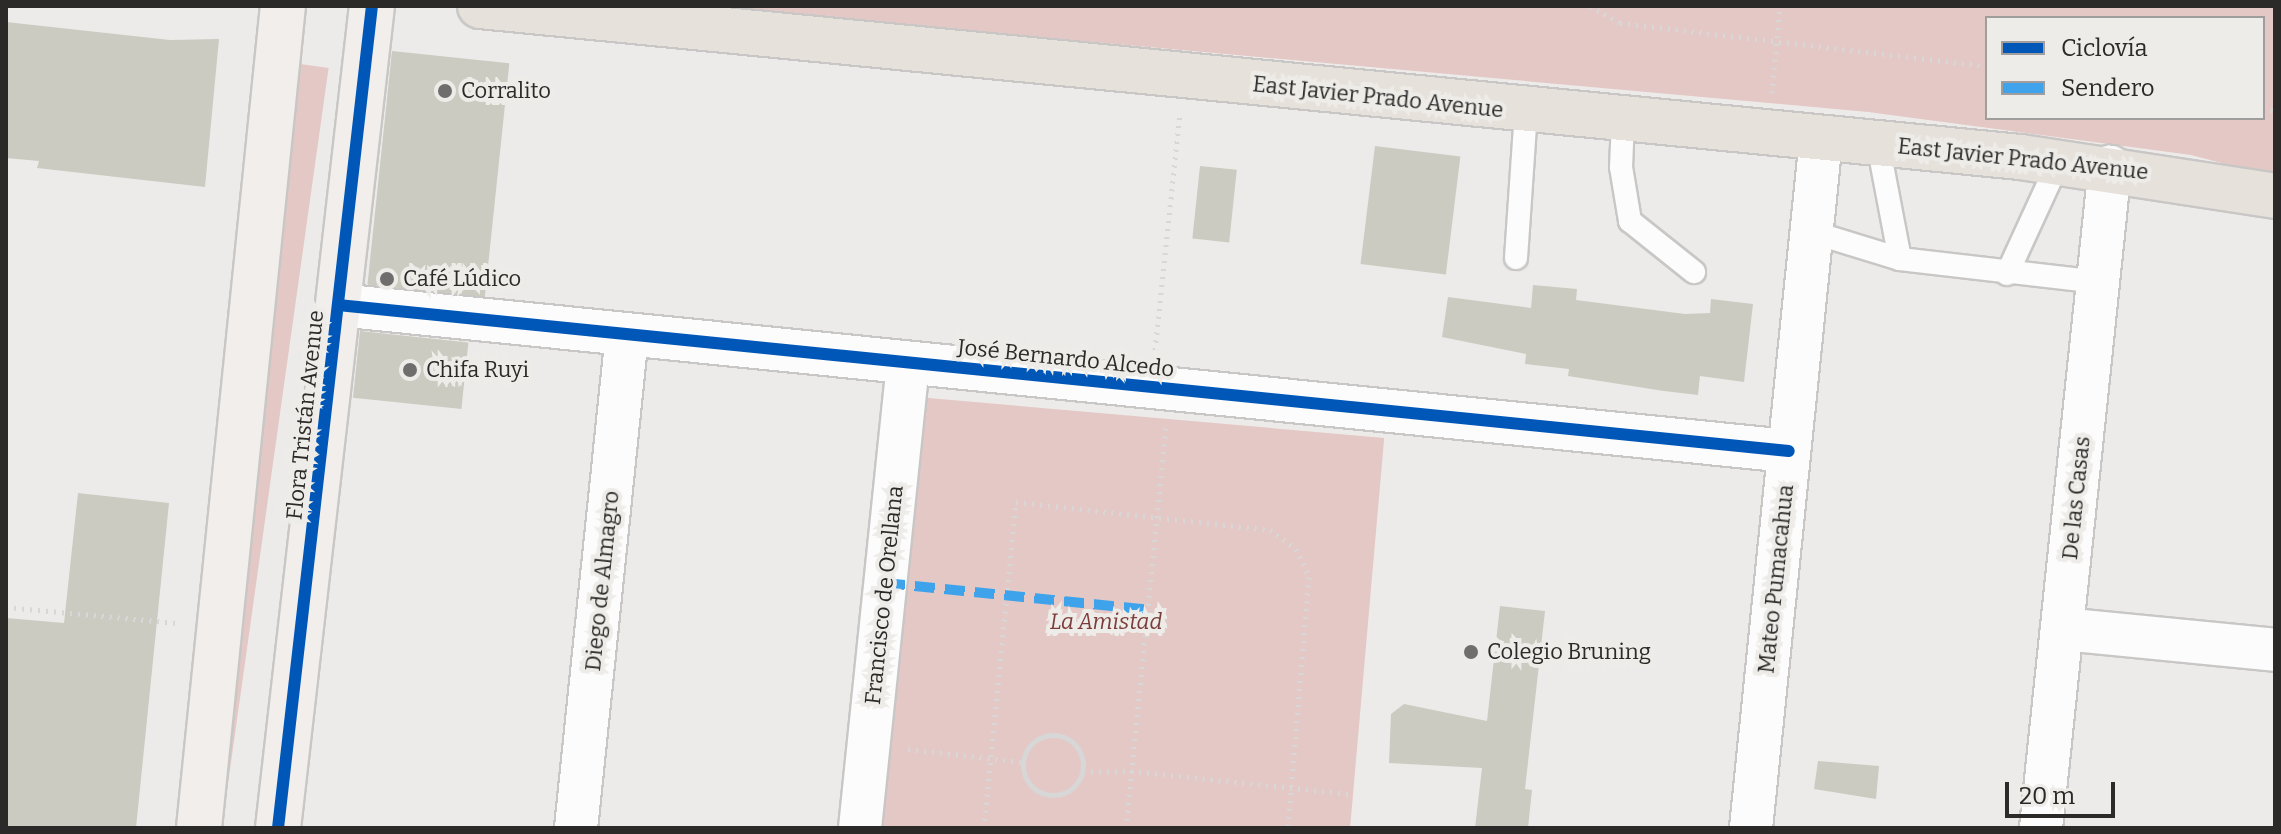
<!DOCTYPE html>
<meta charset="utf-8">
<style>
body{margin:0}
#map{position:relative;width:2281px;height:834px;overflow:hidden;background:#edebe9;font-family:Bitter,serif}
div>[style]{position:absolute}
.green>*{inset:0;background:#e4c8c5;transform-origin:0 0}
.building>*{inset:0;background:#cbcbc1;transform-origin:0 0}
.path>*{height:5px;margin-top:-2.5px;transform-origin:0;background:repeating-linear-gradient(90deg,#d8d7d7 0 2px,transparent 0 8px)}
.path>.ring{margin:-2.5px;padding:0;box-sizing:content-box;background:none;border:5px solid #d8d7d7;border-radius:50%}
.roads{filter:drop-shadow(2px 0 #c8c7c6) drop-shadow(-2px 0 #c8c7c6) drop-shadow(0 2px #c8c7c6) drop-shadow(0 -2px #c8c7c6)}
.lane>*{height:22px;margin:-11px;padding:0 11px;transform-origin:11px;border-radius:11px;background:#fcfcfc}
.street>*{height:42px;margin:-21px;padding:0 21px;transform-origin:21px;border-radius:21px;background:#fcfcfc}
.secondary>*{height:44px;margin:-22px;padding:0 22px;transform-origin:22px;border-radius:22px;background:#f1eeec}
.primary>*{height:44px;margin:-22px;padding:0 22px;transform-origin:22px;border-radius:22px;background:#e7e1db}
.quiet>*{height:10px;margin-top:-5px;transform-origin:0;background:repeating-linear-gradient(90deg,#3ea3eb 0 20px,transparent 0 30px)}
.cycleway>*{height:12px;margin:-6px;padding:0 6px;transform-origin:6px;border-radius:6px;background:#0057b8}
.dots>*{width:22px;height:22px;translate:-50% -50%;box-sizing:border-box;border:4px solid #eeece8;border-radius:50%}
span{translate:-50% -50%;white-space:nowrap;text-align:center;line-height:1.15;-webkit-text-stroke:8px #eeece8;paint-order:stroke}
.poi-label{font-size:22px;color:#2b2a29}
.left{translate:0 -50%;text-align:left}
.street-label{font-size:22px;color:#2b2a29}
.park-label{font-size:22px;color:#7c3d3a;font-style:italic}
.frame{position:absolute;inset:0;border:8px solid #2b2a29;pointer-events:none}
.legend{position:absolute;left:1985px;top:16px;width:280px;height:104px;box-sizing:border-box;background:#eeece8;border:2px solid #a09e9c;margin:0;padding:10px 14px;list-style:none;font-size:24px;color:#2b2a29}
.legend li{display:flex;align-items:center;gap:16px;height:40px}
.legend b{width:40px;border:2px solid #a09e9c}
.scale{position:absolute;left:2005px;top:782px;width:110px;height:36px;box-sizing:border-box;border:4px solid #2b2a29;border-top:0;padding-left:10px;font-size:24px;line-height:28px;white-space:nowrap;color:#2b2a29;-webkit-text-stroke:6px #eeece8;paint-order:stroke}
</style>
<div id="map">
<div class="green">
<div style="clip-path:polygon(evenodd,694px 6px,2275px 6px,2275px 177px,2191px 155px,1868px 112px,694px 6px,1987px 18px,2263px 18px,2263px 118px,1987px 118px,1987px 18px)"></div>
<div style="left:286px;top:62px;width:43px;height:770px;rotate:8deg"></div>
<div style="left:917px;top:397px;width:469px;height:433px;rotate:5deg"></div>
</div>
<div class="building">
<div style="clip-path:polygon(6px 22px,170px 40px,219px 39px,205px 187px,37px 168px,39px 161px,6px 158px)"></div>
<div style="left:392px;top:51px;width:118px;height:235px;rotate:6deg"></div>
<div style="left:1375px;top:146px;width:86px;height:119px;rotate:7deg"></div>
<div style="left:1200px;top:166px;width:37px;height:73px;rotate:6deg"></div>
<div style="clip-path:polygon(1533px 285px,1577px 289px,1576px 300px,1685px 314px,1710px 313px,1711px 299px,1753px 304px,1744px 382px,1700px 376px,1698px 395px,1664px 391px,1568px 376px,1569px 369px,1525px 364px,1526px 354px,1442px 337px,1448px 297px,1531px 308px)"></div>
<div style="left:360px;top:331px;width:109px;height:67px;rotate:6deg"></div>
<div style="clip-path:polygon(78px 493px,169px 503px,136px 828px,6px 828px,6px 618px,64px 623px)"></div>
<div style="clip-path:polygon(1500px 606px,1545px 611px,1525px 789px,1532px 790px,1528px 828px,1475px 828px,1482px 768px,1389px 763px,1391px 714px,1404px 704px,1487px 721px)"></div>
<div style="clip-path:polygon(1818px 761px,1879px 766px,1876px 799px,1814px 789px)"></div>
</div>
<div class="path">
<div style="left:1590px;top:6px;width:34px;rotate:30deg"></div>
<div style="left:1620px;top:23px;width:370px;rotate:6.7deg"></div>
<div style="left:1772px;top:93px;width:87px;rotate:-84.7deg"></div>
<div style="left:2263px;top:107px;width:13px;rotate:18deg"></div>
<div style="left:1155px;top:350px;width:238px;rotate:-84deg"></div>
<div style="left:6px;top:607px;width:175px;rotate:5.3deg"></div>
<div class="ring" style="left:1023px;top:735px;width:55px;height:55px"></div>
<div style="left:908px;top:749px;width:115px;rotate:6.5deg"></div>
<div style="left:1083px;top:772px;width:48px;rotate:-1.2deg"></div>
<div style="left:1131px;top:771px;width:219px;rotate:6deg"></div>
<div style="left:984px;top:828px;width:328px;rotate:-84.4deg"></div>
<div style="left:1016px;top:502px;width:256px;rotate:6.3deg"></div>
<div style="left:1270px;top:530px;width:32px;rotate:36deg"></div>
<div style="left:1296px;top:549px;width:31px;rotate:65deg"></div>
<div style="left:1309px;top:577px;width:252px;rotate:94.8deg"></div>
<div style="left:1126px;top:828px;width:404px;rotate:-84.3deg"></div>
</div>
<div class="roads">
<div class="lane">
<div style="left:1623px;top:120px;width:47px;rotate:92.4deg"></div>
<div style="left:1621px;top:167px;width:55px;rotate:80.5deg"></div>
<div style="left:1630px;top:221px;width:82px;rotate:38.6deg"></div>
<div style="left:1878px;top:144px;width:117px;rotate:79.2deg"></div>
<div style="left:1812px;top:232px;width:92px;rotate:17.1deg"></div>
<div style="left:1900px;top:259px;width:200px;rotate:6.6deg"></div>
<div style="left:1516px;top:258px;width:146px;rotate:-86.1deg"></div>
<div style="left:2007px;top:274px;width:124px;rotate:-65.3deg"></div>
</div>
<div class="street">
<div style="left:338px;top:305px;width:1458px;rotate:5.75deg"></div>
<div style="left:2062px;top:629px;width:214px;rotate:5.6deg"></div>
<div style="left:576px;top:828px;width:496px;rotate:-84.1deg"></div>
<div style="left:860px;top:828px;width:467px;rotate:-84.1deg"></div>
<div style="left:1751px;top:828px;width:693px;rotate:-84.2deg"></div>
<div style="left:2041px;top:828px;width:665px;rotate:-84.04deg"></div>
</div>
<div class="secondary">
<div style="left:199px;top:828px;width:826px;rotate:-84.17deg"></div>
<div style="left:278px;top:828px;width:827px;rotate:-83.48deg"></div>
</div>
<div class="primary">
<div style="left:480px;top:6px;width:1548px;rotate:5.6deg"></div>
<div style="left:2021px;top:157px;width:257px;rotate:8.7deg"></div>
</div>
</div>
<div class="quiet">
<div style="left:885px;top:583px;width:265px;rotate:5.8deg"></div>
</div>
<div class="cycleway">
<div style="left:338px;top:305px;width:1458px;rotate:5.75deg"></div>
<div style="left:278px;top:828px;width:827px;rotate:-83.48deg"></div>
</div>
<div class="dots">
<div style="left:445px;top:91px;background:#6f6e6c"></div>
<div style="left:387px;top:279px;background:#6f6e6c"></div>
<div style="left:410px;top:370px;background:#6f6e6c"></div>
<div style="left:1471px;top:652px;background:#6f6e6c"></div>
</div>
<div class="poi-label">
<span class="left" style="left:461px;top:91px">Corralito</span>
<span class="left" style="left:403px;top:279px">Café Lúdico</span>
<span class="left" style="left:426px;top:370px">Chifa Ruyi</span>
<span class="left" style="left:1487px;top:652px">Colegio Bruning</span>
</div>
<div class="street-label">
<span style="left:1378px;top:97px;rotate:6deg">East Javier Prado Avenue</span>
<span style="left:2023px;top:159px;rotate:6deg">East Javier Prado Avenue</span>
<span style="left:1066px;top:358px;rotate:6deg">José Bernardo Alcedo</span>
<span style="left:305px;top:415px;rotate:-84deg">Flora Tristán Avenue</span>
<span style="left:2076px;top:498px;rotate:-84deg">De las Casas</span>
<span style="left:1776px;top:579px;rotate:-84deg">Mateo Pumacahua</span>
<span style="left:602px;top:581px;rotate:-84deg">Diego de Almagro</span>
<span style="left:884px;top:595px;rotate:-84deg">Francisco de Orellana</span>
</div>
<div class="park-label">
<span style="left:1106px;top:622px">La Amistad</span>
</div>
<div class="frame"></div>
<ul class="legend">
<li><b style="height:10px;background:#0057b8"></b>Ciclovía</li>
<li><b style="height:10px;background:#3ea3eb"></b>Sendero</li>
</ul>
<div class="scale">20 m</div>
</div>
